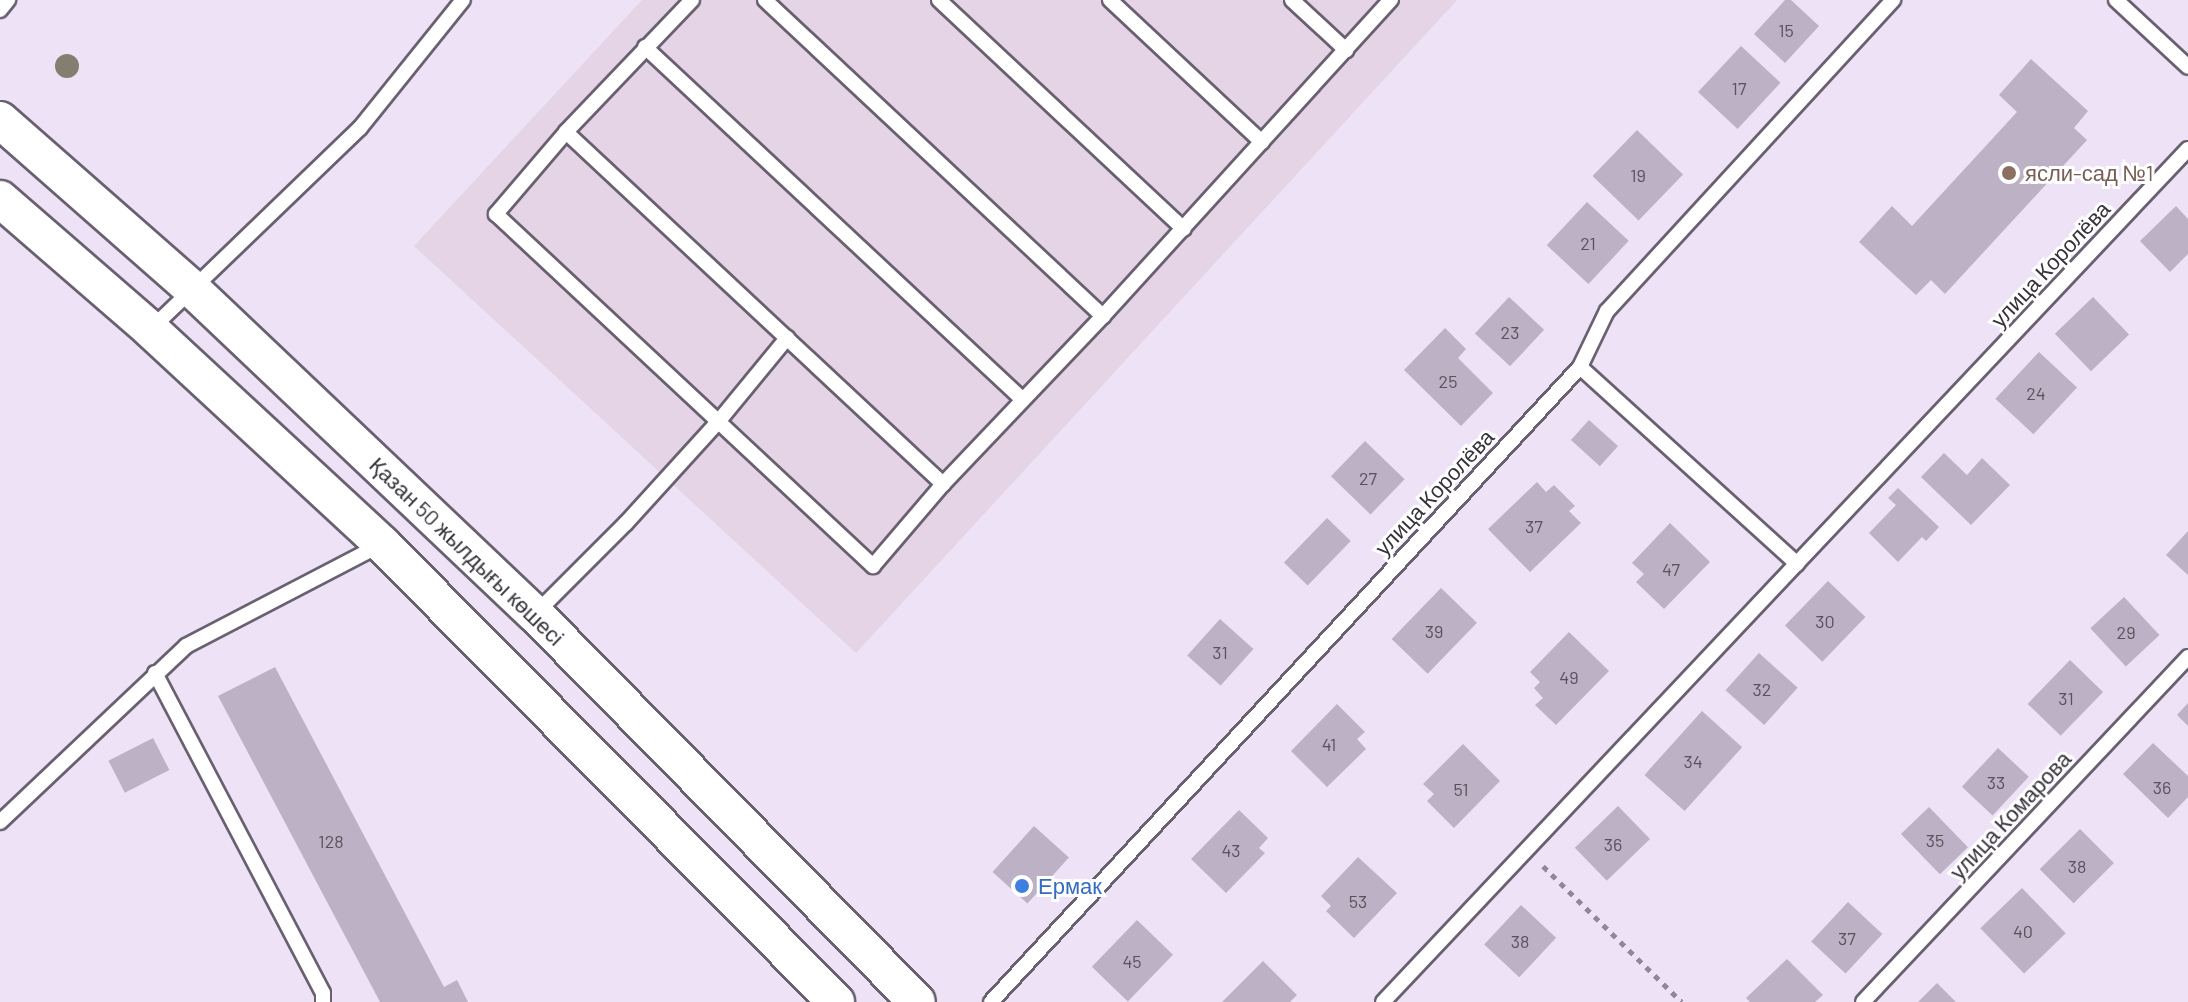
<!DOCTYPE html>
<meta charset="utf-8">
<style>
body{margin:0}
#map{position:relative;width:2188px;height:1002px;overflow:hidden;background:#ede2f6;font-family:Barlow,sans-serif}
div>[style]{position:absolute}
.industrial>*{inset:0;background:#e5d4e5}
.building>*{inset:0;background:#bdb2c5;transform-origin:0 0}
.path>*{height:5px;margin-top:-2.5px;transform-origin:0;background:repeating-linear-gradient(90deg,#908896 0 6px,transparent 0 12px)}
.roads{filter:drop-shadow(2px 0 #696070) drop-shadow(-2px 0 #696070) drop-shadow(0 2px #696070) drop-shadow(0 -2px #696070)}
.service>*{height:14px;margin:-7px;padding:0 7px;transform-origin:7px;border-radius:7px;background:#fff}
.tertiary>*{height:36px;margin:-18px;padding:0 18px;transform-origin:18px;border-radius:18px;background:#fff}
.trees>*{width:24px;height:24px;margin:-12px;border-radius:50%;background:#837f70}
.dots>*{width:22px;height:22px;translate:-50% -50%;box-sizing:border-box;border:4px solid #fff;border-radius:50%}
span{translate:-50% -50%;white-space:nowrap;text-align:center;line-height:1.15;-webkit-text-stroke:6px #fff;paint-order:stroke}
.number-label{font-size:18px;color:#58525d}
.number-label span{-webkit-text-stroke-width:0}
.education-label{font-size:22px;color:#785e54}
.left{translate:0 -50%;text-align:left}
.street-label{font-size:22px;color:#36323a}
.shop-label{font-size:22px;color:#366cbe}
</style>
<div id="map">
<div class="industrial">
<div style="clip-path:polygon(642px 0,1457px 0,856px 653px,414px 246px)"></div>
</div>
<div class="building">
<div style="clip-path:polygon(1785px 0,1791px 0,1819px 26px,1785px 63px,1754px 34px)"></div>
<div style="left:1741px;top:46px;width:54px;height:63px;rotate:43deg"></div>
<div style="clip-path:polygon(2031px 59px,2088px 111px,2074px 128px,2087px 140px,1945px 294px,1931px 280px,1916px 295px,1859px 242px,1892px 206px,1912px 226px,2017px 112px,1999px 95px)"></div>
<div style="left:1637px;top:130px;width:64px;height:64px;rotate:44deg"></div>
<div style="left:1587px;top:202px;width:57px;height:59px;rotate:43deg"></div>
<div style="clip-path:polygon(2176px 206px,2188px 219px,2188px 254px,2170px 272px,2140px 241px)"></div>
<div style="left:1509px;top:297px;width:48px;height:50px;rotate:43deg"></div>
<div style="left:2093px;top:297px;width:52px;height:53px;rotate:46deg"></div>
<div style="clip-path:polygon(1445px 328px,1466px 349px,1458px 358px,1493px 393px,1461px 426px,1404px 370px)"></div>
<div style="left:2039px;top:352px;width:52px;height:64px;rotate:43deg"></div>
<div style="left:1589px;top:420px;width:39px;height:27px;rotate:42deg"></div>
<div style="left:1365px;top:441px;width:55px;height:49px;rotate:44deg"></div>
<div style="clip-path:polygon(1944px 453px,1967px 475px,1982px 458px,2010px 485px,1971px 525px,1921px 477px)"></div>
<div style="clip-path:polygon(1537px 482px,1546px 492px,1554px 485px,1575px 506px,1569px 511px,1581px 523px,1530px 572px,1488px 529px)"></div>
<div style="clip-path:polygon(1898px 488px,1939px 527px,1926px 541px,1922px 537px,1898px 562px,1869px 533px,1896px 505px,1888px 498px)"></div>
<div style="left:1327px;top:518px;width:33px;height:62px;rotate:44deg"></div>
<div style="clip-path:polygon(1670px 523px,1710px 562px,1664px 609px,1636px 582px,1644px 574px,1632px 563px)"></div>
<div style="clip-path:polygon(2188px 531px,2188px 575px,2166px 555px)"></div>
<div style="left:1828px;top:581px;width:52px;height:62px;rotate:44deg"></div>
<div style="left:1441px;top:588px;width:50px;height:71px;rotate:44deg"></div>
<div style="left:2124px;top:597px;width:52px;height:46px;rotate:47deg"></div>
<div style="left:1220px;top:619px;width:45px;height:49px;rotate:42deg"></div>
<div style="clip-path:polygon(1569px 632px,1609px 671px,1556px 725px,1535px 705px,1543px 698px,1534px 688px,1540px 682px,1530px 672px)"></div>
<div style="left:1759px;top:653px;width:52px;height:50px;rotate:42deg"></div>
<div style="left:2070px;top:660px;width:46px;height:61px;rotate:44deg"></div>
<div style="clip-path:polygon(275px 667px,444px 987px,457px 980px,468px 1002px,380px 1002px,218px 696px)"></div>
<div style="clip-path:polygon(2188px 703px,2188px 726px,2177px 715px)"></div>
<div style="clip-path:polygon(1337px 704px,1365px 732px,1357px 739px,1366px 749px,1327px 787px,1291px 751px)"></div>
<div style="left:1702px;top:711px;width:54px;height:86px;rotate:42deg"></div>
<div style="left:153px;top:738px;width:36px;height:50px;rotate:63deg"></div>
<div style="clip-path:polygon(2153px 743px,2188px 776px,2188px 797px,2168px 818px,2123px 774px)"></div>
<div style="clip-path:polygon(1463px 744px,1500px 781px,1454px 828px,1427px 801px,1434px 794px,1423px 784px)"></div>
<div style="left:1998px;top:748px;width:42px;height:53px;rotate:43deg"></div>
<div style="left:1618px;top:806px;width:46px;height:60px;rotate:46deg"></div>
<div style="left:1929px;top:807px;width:56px;height:39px;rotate:46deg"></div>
<div style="clip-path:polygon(1239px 810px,1268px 838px,1259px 848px,1265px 853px,1226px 893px,1191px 859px)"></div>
<div style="left:1034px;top:826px;width:47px;height:62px;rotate:42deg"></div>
<div style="left:2080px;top:829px;width:48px;height:57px;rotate:45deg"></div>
<div style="clip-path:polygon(1358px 857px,1397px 893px,1354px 938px,1326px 911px,1331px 906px,1321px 896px)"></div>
<div style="left:2022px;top:888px;width:63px;height:58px;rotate:46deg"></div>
<div style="left:1848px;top:902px;width:47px;height:54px;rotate:43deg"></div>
<div style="left:1521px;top:905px;width:48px;height:54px;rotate:43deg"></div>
<div style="left:1137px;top:920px;width:50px;height:65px;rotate:44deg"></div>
<div style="clip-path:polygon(1787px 959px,1823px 995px,1815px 1002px,1750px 1002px,1746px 998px)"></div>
<div style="clip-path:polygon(1263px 961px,1297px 995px,1290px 1002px,1222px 1002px)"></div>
<div style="clip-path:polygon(1937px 983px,1956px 1002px,1918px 1002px)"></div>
</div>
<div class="path">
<div style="left:1543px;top:866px;width:194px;rotate:44.4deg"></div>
</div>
<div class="roads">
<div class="service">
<div style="left:692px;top:0;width:182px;rotate:133.7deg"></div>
<div style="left:566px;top:132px;width:108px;rotate:130.5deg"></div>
<div style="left:496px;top:214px;width:516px;rotate:43.04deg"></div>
<div style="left:873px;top:566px;width:108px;rotate:-49.5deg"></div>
<div style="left:943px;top:484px;width:232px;rotate:-46.4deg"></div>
<div style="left:1103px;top:316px;width:428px;rotate:-47.7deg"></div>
<div style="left:765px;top:0;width:463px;rotate:43.1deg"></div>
<div style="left:939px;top:0;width:335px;rotate:43.1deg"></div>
<div style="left:1110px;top:0;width:208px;rotate:43.1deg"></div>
<div style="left:1292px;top:0;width:74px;rotate:42.8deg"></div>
<div style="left:2116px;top:0;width:98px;rotate:42.9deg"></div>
<div style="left:0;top:10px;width:13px;rotate:-51deg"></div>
<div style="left:645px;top:47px;width:516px;rotate:43.04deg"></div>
<div style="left:566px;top:132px;width:516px;rotate:43.04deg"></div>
<div style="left:151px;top:329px;width:290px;rotate:-43.9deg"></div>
<div style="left:360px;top:128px;width:164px;rotate:-51.2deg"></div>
<div style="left:1580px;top:367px;width:293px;rotate:42.2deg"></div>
<div style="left:535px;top:614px;width:129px;rotate:-45deg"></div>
<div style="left:626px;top:523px;width:137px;rotate:-47.7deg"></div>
<div style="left:718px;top:422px;width:109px;rotate:-50.6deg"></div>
<div style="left:155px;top:673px;width:361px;rotate:62.3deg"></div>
<div style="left:323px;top:993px;width:9px;rotate:90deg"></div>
<div style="left:0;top:822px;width:256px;rotate:-43.4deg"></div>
<div style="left:186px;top:646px;width:221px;rotate:-27.5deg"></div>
<div style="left:991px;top:1002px;width:866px;rotate:-47.15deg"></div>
<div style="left:1580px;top:367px;width:62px;rotate:-64.3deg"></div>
<div style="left:1607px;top:311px;width:423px;rotate:-47.4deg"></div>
<div style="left:1383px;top:1002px;width:1173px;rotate:-46.66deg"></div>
<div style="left:1863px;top:1002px;width:474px;rotate:-46.7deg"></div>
</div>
<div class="tertiary">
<div style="left:0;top:120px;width:254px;rotate:41.3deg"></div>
<div style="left:191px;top:288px;width:474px;rotate:43.5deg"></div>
<div style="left:535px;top:614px;width:544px;rotate:45.45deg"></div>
<div style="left:0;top:199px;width:200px;rotate:40.9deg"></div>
<div style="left:151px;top:330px;width:315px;rotate:42.8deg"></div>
<div style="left:382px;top:544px;width:645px;rotate:45.25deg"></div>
</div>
</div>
<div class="trees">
<div style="left:67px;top:66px"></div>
</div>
<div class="dots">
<div style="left:2009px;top:173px;background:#8d6e63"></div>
<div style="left:1022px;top:886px;background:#3f7fe0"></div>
</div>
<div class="number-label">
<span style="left:1786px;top:30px">15</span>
<span style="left:1739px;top:88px">17</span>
<span style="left:1638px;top:175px">19</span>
<span style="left:1588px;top:243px">21</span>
<span style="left:1510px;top:332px">23</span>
<span style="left:1448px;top:381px">25</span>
<span style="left:2036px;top:393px">24</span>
<span style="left:1368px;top:478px">27</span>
<span style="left:1534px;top:526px">37</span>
<span style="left:1671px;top:569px">47</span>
<span style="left:1825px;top:621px">30</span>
<span style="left:1434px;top:631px">39</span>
<span style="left:2126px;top:632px">29</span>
<span style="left:1220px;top:652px">31</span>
<span style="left:1569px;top:677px">49</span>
<span style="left:1762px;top:689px">32</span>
<span style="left:2066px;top:698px">31</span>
<span style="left:1329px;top:744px">41</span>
<span style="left:1693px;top:761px">34</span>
<span style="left:1996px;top:782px">33</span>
<span style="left:2162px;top:787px">36</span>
<span style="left:1461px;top:789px">51</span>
<span style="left:1935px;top:840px">35</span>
<span style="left:331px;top:841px">128</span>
<span style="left:1613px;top:844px">36</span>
<span style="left:1231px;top:850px">43</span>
<span style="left:2077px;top:866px">38</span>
<span style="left:1358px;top:901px">53</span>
<span style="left:2023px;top:931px">40</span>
<span style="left:1847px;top:938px">37</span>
<span style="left:1520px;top:941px">38</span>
<span style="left:1132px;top:961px">45</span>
</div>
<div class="education-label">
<span class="left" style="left:2025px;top:173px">ясли-сад №1</span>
</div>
<div class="street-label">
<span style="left:2050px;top:264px;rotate:-47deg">улица Королёва</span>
<span style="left:1434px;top:492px;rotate:-47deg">улица Королёва</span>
<span style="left:467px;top:551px;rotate:44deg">Қазан 50 жылдығы көшесі</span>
<span style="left:2010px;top:815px;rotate:-47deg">улица Комарова</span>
</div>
<div class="shop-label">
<span class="left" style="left:1038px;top:886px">Ермак</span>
</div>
</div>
